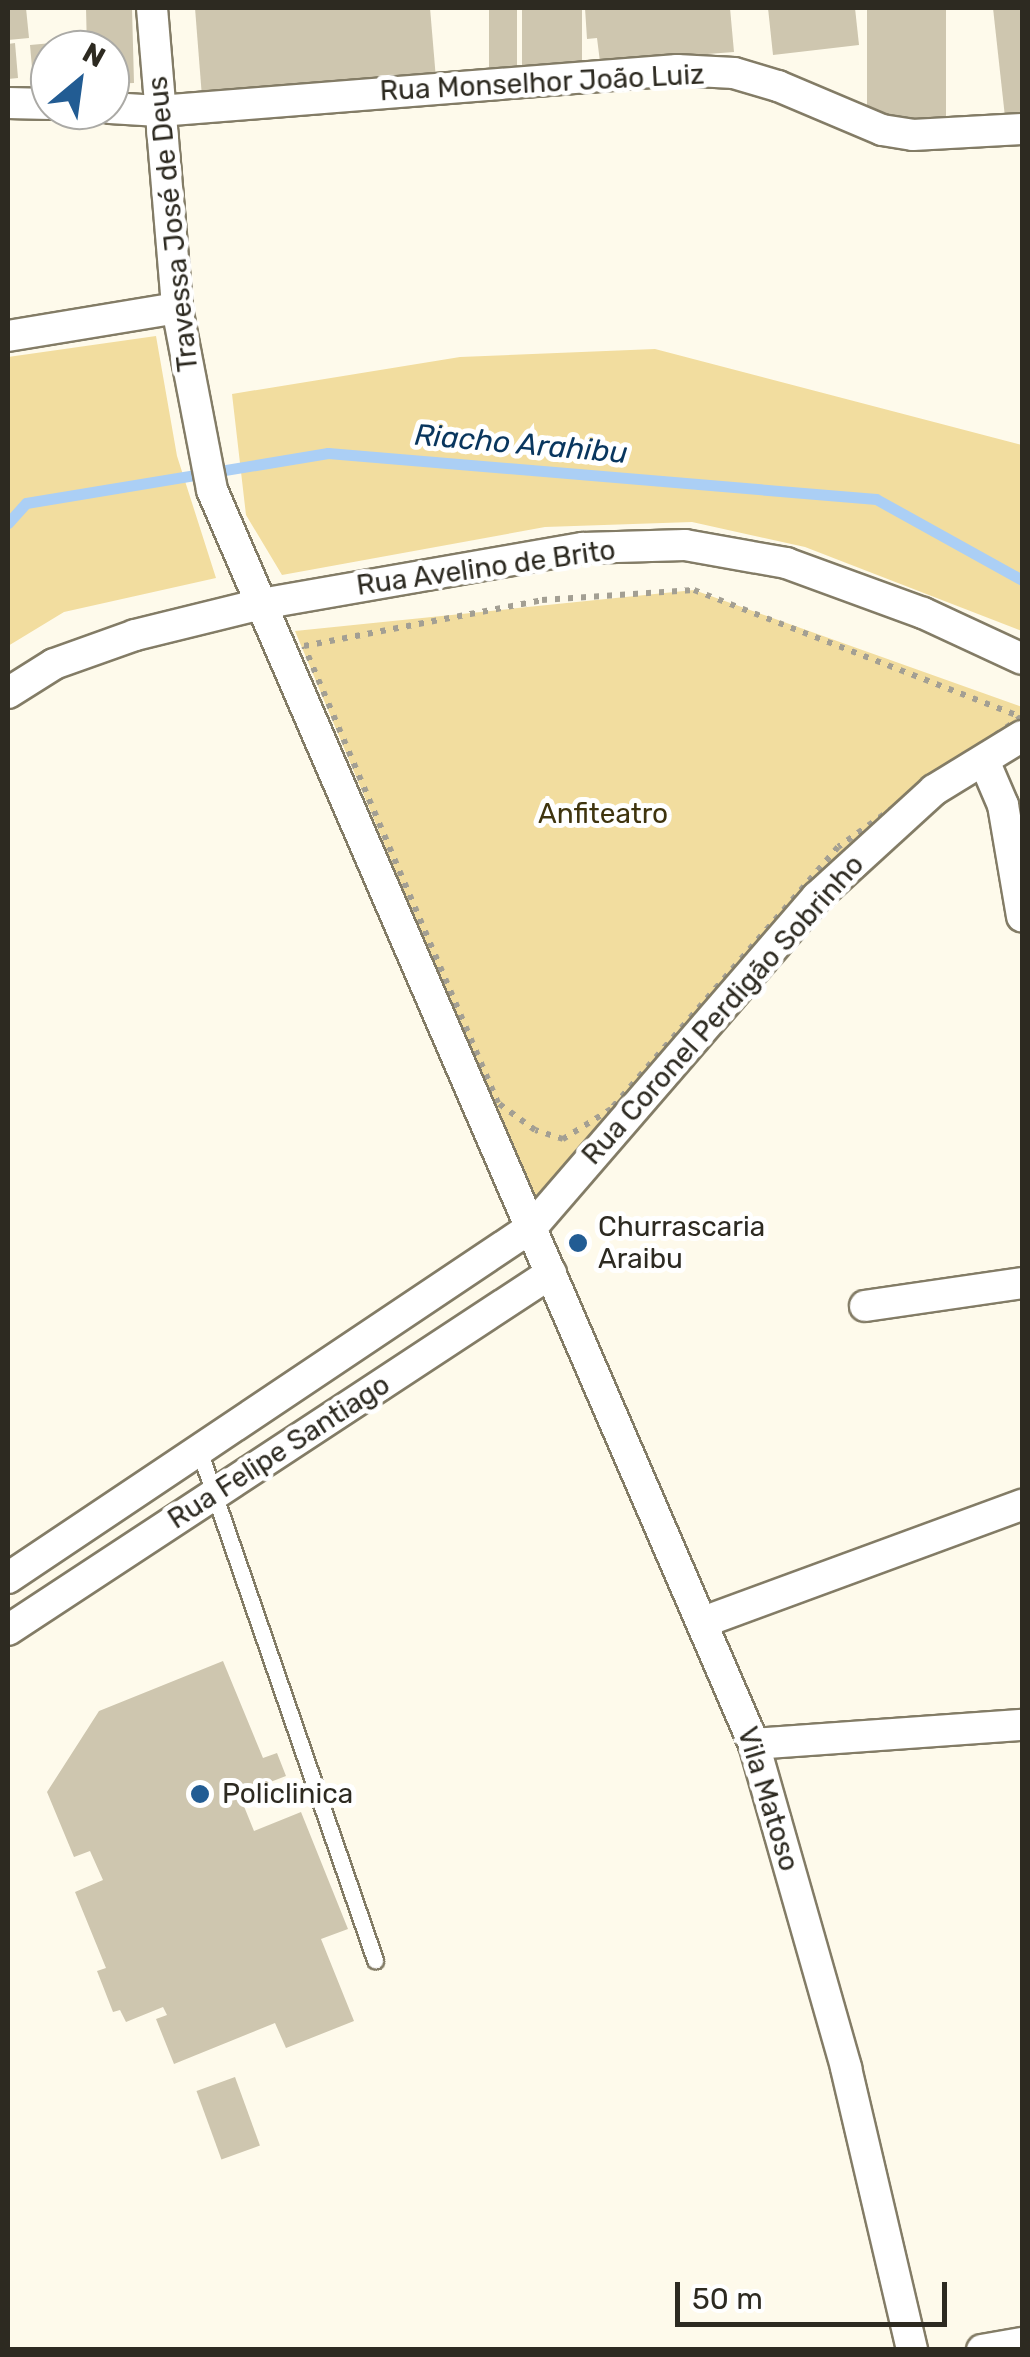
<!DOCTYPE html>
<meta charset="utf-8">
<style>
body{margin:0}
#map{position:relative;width:1030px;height:2357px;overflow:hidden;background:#fefaeb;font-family:Rubik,sans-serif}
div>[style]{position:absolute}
.green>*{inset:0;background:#f2dd9f}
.stream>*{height:11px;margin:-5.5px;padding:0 5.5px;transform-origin:5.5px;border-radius:5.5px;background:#abcff5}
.building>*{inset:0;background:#cec6af;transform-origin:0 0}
.path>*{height:6px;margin-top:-3px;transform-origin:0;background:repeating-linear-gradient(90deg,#a39f93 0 5px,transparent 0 13px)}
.roads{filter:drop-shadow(2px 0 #837c66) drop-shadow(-2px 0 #837c66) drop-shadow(0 2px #837c66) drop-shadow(0 -2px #837c66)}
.lane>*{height:15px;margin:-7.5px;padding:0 7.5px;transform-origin:7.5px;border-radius:7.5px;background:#fff}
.street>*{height:30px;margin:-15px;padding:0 15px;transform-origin:15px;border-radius:15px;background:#fff}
.dots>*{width:28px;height:28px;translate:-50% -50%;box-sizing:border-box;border:5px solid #fff;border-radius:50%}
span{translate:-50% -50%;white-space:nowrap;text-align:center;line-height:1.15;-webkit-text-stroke:10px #fff;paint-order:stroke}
.street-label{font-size:28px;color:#2d2a21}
.park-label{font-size:28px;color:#3f340e}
.poi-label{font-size:28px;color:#2d2a21}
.left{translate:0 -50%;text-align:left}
.water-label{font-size:30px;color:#09365e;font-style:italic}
.frame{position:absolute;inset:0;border:10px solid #2d2a21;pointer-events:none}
.north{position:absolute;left:30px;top:30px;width:100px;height:100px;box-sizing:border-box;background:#fff;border:2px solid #abaaa6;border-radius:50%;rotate:29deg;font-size:28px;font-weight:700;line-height:40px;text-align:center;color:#2d2a21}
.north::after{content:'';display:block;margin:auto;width:35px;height:45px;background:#225c93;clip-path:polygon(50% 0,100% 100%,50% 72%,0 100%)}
.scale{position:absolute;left:675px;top:2282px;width:272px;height:45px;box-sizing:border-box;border:5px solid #2d2a21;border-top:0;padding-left:12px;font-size:30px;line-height:35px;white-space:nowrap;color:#2d2a21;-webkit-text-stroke:8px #fff;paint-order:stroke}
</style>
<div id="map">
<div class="green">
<div style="clip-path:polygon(156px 336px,177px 456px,216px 578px,64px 612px,8px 646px,8px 357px)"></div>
<div style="clip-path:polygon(655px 349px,1022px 445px,1022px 631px,805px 547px,692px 522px,545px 527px,282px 575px,246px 515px,232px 394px,460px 357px)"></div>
<div style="clip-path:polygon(694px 590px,1022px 707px,1022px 722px,907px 799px,536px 1206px,295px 631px)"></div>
</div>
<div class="stream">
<div style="left:8px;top:523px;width:27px;rotate:-48deg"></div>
<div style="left:26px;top:503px;width:306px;rotate:-9.4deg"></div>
<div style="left:328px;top:453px;width:550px;rotate:4.8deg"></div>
<div style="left:876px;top:499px;width:167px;rotate:29deg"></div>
</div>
<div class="building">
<div style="clip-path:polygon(8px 8px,26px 8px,29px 38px,8px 40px)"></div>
<div style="clip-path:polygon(86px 8px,132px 8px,134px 83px,110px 84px,110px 50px,87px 50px)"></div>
<div style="clip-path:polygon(195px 8px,430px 8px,436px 79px,202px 97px)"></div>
<div style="left:489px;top:8px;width:28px;height:59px"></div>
<div style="left:522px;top:8px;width:60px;height:59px"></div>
<div style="clip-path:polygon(585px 8px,730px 8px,734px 52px,600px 62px,597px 38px,587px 39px)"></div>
<div style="clip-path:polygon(768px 8px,855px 8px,859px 45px,773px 55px)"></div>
<div style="left:867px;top:8px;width:79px;height:113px"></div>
<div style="clip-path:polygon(993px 8px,1022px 8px,1022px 116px,1005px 117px)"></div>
<div style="clip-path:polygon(15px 43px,18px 78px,8px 79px,8px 44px)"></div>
<div style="clip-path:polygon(52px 43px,50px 88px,34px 90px,30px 45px)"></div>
<div style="clip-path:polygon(223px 1661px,263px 1758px,277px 1753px,286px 1776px,239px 1794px,254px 1831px,301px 1812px,348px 1929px,321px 1939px,354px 2021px,286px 2048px,275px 2023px,174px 2064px,156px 2019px,167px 2015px,163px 2007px,126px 2022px,120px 2010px,113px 2012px,97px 1971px,106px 1968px,75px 1892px,103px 1880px,90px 1851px,74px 1857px,47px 1792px,99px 1711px)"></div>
<div style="left:235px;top:2077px;width:73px;height:41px;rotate:70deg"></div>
</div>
<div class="path">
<div style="left:694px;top:590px;width:351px;rotate:21.2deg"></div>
<div style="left:1021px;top:717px;width:224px;rotate:144.6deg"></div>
<div style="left:838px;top:847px;width:347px;rotate:130.9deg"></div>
<div style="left:611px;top:1109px;width:57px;rotate:148deg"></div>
<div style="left:563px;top:1139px;width:29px;rotate:-162deg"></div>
<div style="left:535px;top:1130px;width:46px;rotate:-143.9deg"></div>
<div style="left:498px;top:1103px;width:496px;rotate:-113deg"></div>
<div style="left:304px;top:646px;width:242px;rotate:-10.9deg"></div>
<div style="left:542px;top:600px;width:152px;rotate:-3.8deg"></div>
</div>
<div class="roads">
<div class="lane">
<div style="left:199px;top:1450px;width:540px;rotate:70.96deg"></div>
</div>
<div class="street">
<div style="left:152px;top:8px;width:301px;rotate:85.2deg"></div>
<div style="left:177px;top:308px;width:185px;rotate:79.1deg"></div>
<div style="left:212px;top:490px;width:1366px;rotate:66.63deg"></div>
<div style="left:754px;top:1744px;width:337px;rotate:74.1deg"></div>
<div style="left:846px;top:2068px;width:290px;rotate:76.8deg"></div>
<div style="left:8px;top:103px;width:42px;rotate:1.4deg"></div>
<div style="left:110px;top:108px;width:49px;rotate:3.5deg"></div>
<div style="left:159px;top:111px;width:520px;rotate:-4.53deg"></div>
<div style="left:677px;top:70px;width:57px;rotate:3deg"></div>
<div style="left:734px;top:73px;width:46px;rotate:16.5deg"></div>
<div style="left:778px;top:86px;width:113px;rotate:22.9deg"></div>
<div style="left:882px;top:130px;width:31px;rotate:9deg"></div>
<div style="left:913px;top:135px;width:109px;rotate:-3.2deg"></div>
<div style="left:8px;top:336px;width:171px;rotate:-9.4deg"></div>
<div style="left:8px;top:693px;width:54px;rotate:-32.2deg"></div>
<div style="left:54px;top:664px;width:86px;rotate:-19.7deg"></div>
<div style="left:135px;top:635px;width:130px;rotate:-13.8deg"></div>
<div style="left:261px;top:604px;width:327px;rotate:-9.9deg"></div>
<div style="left:583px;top:548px;width:102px;rotate:-1.7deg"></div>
<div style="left:685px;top:545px;width:103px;rotate:10.1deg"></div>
<div style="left:786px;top:563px;width:146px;rotate:20.1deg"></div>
<div style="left:923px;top:613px;width:109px;rotate:24.9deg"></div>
<div style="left:985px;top:763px;width:46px;rotate:66.8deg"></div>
<div style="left:1003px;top:805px;width:113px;rotate:80.3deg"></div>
<div style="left:865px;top:1306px;width:159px;rotate:-8.3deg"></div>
<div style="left:8px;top:1578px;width:631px;rotate:-33.82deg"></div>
<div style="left:532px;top:1227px;width:436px;rotate:-49.2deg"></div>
<div style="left:817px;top:897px;width:159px;rotate:-42.4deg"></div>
<div style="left:934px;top:790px;width:103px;rotate:-31.5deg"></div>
<div style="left:706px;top:1621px;width:337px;rotate:-20.2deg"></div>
<div style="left:8px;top:1630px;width:650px;rotate:-33.32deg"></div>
<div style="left:754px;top:1744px;width:269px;rotate:-4.1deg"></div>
<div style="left:982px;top:2350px;width:41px;rotate:-9.9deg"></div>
</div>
</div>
<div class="dots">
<div style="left:578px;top:1243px;background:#225c93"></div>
<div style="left:200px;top:1794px;background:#225c93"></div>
</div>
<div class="street-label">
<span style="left:542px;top:83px;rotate:-3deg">Rua Monselhor João Luiz</span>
<span style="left:173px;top:224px;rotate:-96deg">Travessa José de Deus</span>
<span style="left:486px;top:568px;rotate:-8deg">Rua Avelino de Brito</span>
<span style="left:723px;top:1010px;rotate:-48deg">Rua Coronel Perdigão Sobrinho</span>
<span style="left:279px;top:1452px;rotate:-33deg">Rua Felipe Santiago</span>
<span style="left:768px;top:1799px;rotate:73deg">Vila Matoso</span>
</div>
<div class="park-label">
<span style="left:603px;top:814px">Anfiteatro</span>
</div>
<div class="poi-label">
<span class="left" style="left:598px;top:1243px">Churrascaria<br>Araibu</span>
<span class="left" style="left:222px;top:1794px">Policlinica</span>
</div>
<div class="water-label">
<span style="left:521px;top:444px;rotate:5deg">Riacho Arahibu</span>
</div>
<div class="frame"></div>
<div class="north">N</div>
<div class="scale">50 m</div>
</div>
